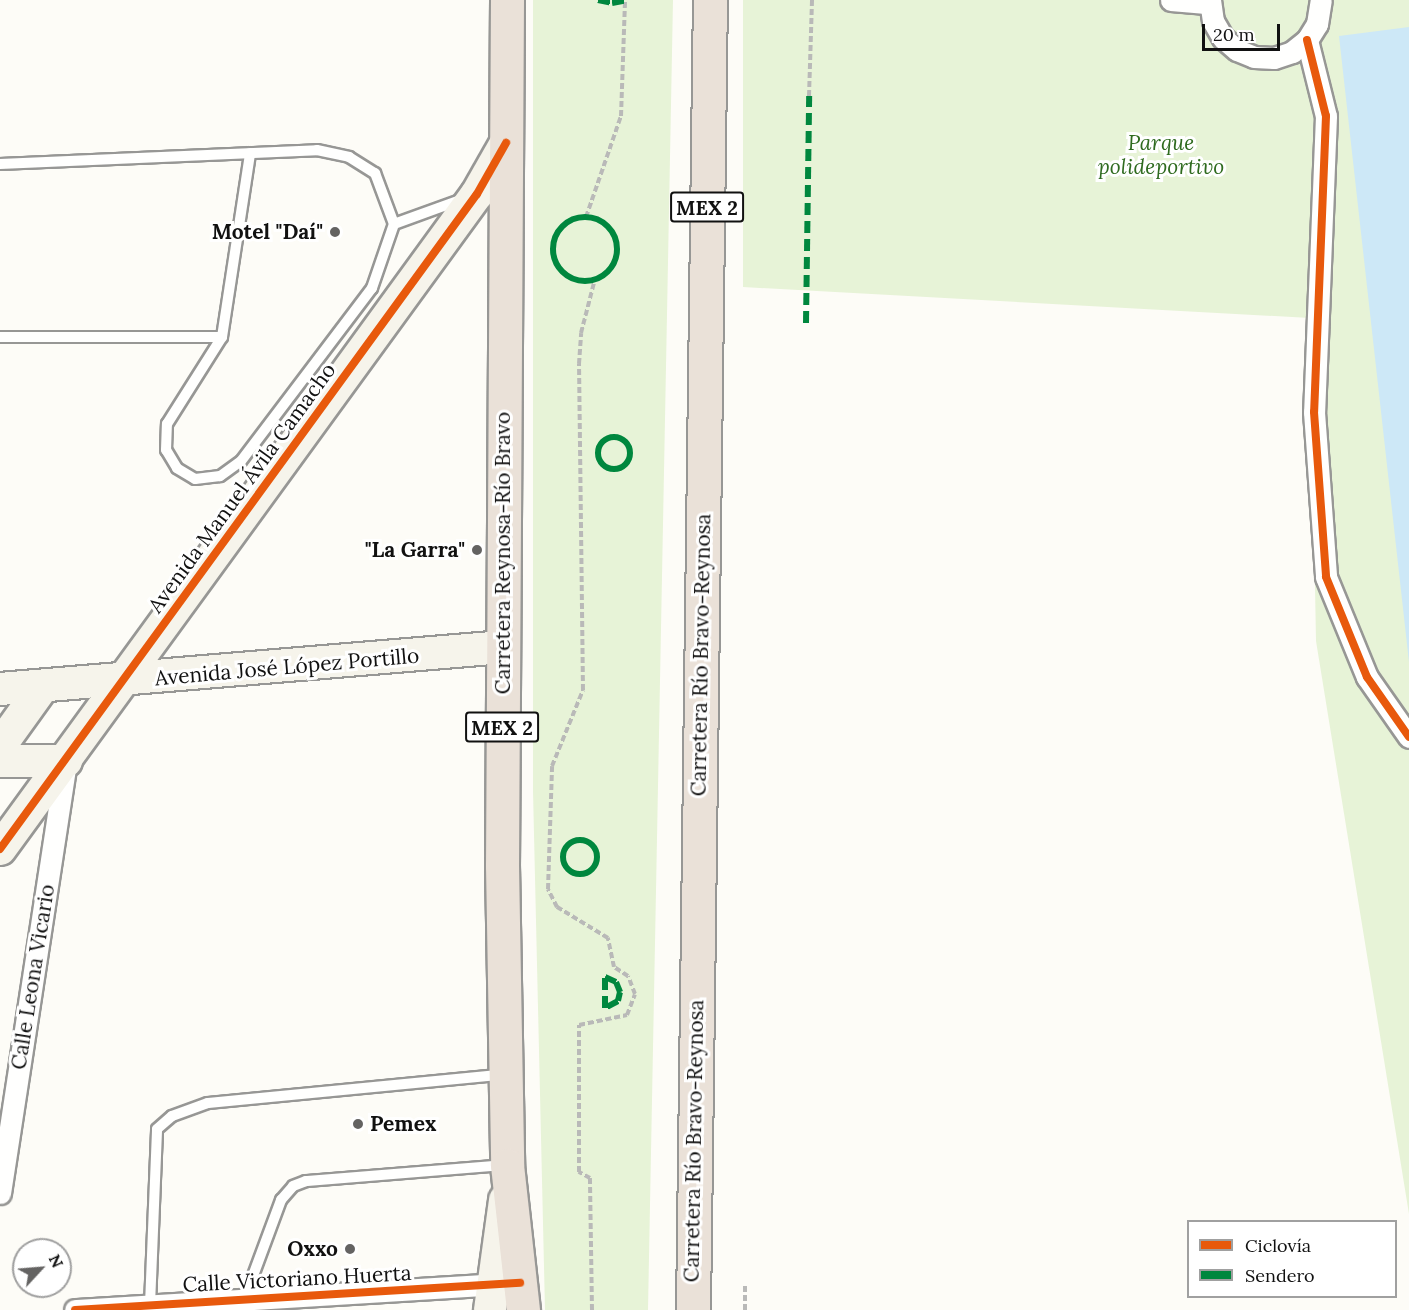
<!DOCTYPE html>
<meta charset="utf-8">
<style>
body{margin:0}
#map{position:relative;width:1409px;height:1310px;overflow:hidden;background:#fdfcf7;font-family:Lora,serif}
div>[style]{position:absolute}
.green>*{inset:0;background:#e7f3d7}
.water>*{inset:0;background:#cde8f7}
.path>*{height:4px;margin-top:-2px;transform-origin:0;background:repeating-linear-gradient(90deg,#b9b9b8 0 6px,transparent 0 9px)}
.roads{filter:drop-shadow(2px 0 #979795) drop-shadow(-2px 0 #979795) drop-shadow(0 2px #979795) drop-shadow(0 -2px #979795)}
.lane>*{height:10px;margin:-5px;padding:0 5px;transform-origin:5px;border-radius:5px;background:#fffffe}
.street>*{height:21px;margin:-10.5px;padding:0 10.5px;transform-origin:10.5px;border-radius:10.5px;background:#fffffe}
.secondary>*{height:32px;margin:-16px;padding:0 16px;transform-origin:16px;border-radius:16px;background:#f6f4eb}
.highway>*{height:33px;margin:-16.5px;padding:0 16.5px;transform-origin:16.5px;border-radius:16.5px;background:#eae1d8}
.quiet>*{height:6px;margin-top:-3px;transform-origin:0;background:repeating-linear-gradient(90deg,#00873e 0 12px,transparent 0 18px)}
.quiet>.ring{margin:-3px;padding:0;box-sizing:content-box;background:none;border:6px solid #00873e;border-radius:50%}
.cycleway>*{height:8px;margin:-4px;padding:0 4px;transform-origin:4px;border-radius:4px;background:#e8590c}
.dots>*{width:16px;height:16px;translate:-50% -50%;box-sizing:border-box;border:3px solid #fff;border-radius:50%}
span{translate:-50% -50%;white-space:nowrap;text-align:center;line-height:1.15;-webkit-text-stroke:6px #fff;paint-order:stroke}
.shield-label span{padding:2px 4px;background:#fff;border:2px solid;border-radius:4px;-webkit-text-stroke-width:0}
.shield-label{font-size:20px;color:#111;font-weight:700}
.park-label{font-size:21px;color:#2f6b1f;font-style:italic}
.poi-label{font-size:21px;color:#111;font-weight:700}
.right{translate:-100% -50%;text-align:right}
.left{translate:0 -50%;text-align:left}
.street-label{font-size:21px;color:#111}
.legend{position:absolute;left:1187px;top:1220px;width:210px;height:78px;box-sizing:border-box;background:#fff;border:2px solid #a0a0a0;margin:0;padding:8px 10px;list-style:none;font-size:18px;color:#111}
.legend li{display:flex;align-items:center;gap:12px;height:30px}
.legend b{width:30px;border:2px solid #a0a0a0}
.north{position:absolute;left:12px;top:1238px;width:60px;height:60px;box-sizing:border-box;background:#fff;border:2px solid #a0a0a0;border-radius:50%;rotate:64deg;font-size:16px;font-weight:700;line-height:24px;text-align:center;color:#111}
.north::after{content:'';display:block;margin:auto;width:21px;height:27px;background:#646362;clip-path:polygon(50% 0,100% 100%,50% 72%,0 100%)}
.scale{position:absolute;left:1202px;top:24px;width:78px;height:27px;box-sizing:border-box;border:3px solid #111;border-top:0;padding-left:8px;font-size:18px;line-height:21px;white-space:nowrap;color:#111;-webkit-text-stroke:4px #fff;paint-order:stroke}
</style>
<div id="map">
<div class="green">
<div style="clip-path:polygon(533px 0,673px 0,648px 1310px,545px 1310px,533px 791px)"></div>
<div style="clip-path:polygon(743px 0,1409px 0,1409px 1214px,1316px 641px,1310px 318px,743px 287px)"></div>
</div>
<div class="water">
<div style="clip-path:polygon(1409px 27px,1409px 662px,1339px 36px)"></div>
</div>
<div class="path">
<div style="left:809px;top:96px;width:96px;rotate:-88.2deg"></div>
<div style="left:586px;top:217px;width:107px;rotate:-70.9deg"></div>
<div style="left:621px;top:116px;width:115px;rotate:-88deg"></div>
<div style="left:745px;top:1286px;width:24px;rotate:90deg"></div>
<div style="left:592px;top:1310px;width:132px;rotate:-90.9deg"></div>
<div style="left:590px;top:1178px;width:13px;rotate:-151deg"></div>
<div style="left:579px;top:1172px;width:147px;rotate:-90deg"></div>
<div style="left:579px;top:1025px;width:49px;rotate:-11.8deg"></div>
<div style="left:627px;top:1015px;width:22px;rotate:-69deg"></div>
<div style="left:635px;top:994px;width:19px;rotate:-111deg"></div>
<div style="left:628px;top:976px;width:17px;rotate:-147deg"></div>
<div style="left:614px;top:967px;width:30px;rotate:-102deg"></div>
<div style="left:608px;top:938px;width:60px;rotate:-148.7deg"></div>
<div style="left:557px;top:907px;width:20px;rotate:-117deg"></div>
<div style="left:548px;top:889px;width:123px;rotate:-88.1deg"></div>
<div style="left:552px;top:766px;width:82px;rotate:-67.8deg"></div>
<div style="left:583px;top:690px;width:326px;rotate:-90.7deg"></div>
<div style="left:579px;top:364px;width:31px;rotate:-86deg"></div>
<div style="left:581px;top:333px;width:56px;rotate:-75.5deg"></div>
</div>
<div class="roads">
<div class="lane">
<div style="left:0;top:164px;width:317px;rotate:-2.5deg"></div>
<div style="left:317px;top:150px;width:33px;rotate:12deg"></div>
<div style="left:349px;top:157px;width:31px;rotate:32deg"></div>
<div style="left:375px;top:173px;width:54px;rotate:69.6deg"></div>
<div style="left:394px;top:224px;width:68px;rotate:109deg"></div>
<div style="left:372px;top:288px;width:217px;rotate:127.1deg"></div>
<div style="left:241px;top:461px;width:26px;rotate:144deg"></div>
<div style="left:220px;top:476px;width:25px;rotate:173deg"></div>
<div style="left:195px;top:479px;width:21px;rotate:-149deg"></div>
<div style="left:177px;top:468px;width:21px;rotate:-121deg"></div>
<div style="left:166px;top:450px;width:26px;rotate:-88deg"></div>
<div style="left:167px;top:424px;width:103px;rotate:-57.7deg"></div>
<div style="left:222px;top:337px;width:186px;rotate:-81.3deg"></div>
<div style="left:394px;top:224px;width:73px;rotate:-19.9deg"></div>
<div style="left:0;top:337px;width:222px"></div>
<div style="left:244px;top:1300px;width:107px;rotate:-69.7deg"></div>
<div style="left:281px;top:1200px;width:18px;rotate:-49deg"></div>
<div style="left:293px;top:1186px;width:14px;rotate:-21deg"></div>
<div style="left:306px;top:1181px;width:199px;rotate:-4.6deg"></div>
<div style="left:150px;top:1305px;width:176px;rotate:-87.7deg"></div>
<div style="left:157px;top:1129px;width:20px;rotate:-41deg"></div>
<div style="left:172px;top:1116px;width:38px;rotate:-20deg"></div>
<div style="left:208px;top:1103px;width:294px;rotate:-5.5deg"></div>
</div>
<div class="street">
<div style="left:1171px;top:0;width:38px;rotate:5deg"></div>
<div style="left:1210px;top:0;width:21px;rotate:82deg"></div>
<div style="left:1213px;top:21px;width:20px;rotate:60deg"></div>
<div style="left:1223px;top:38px;width:18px;rotate:41deg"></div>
<div style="left:1237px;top:50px;width:18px;rotate:22deg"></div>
<div style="left:1254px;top:57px;width:20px;rotate:3deg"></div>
<div style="left:1274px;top:58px;width:19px;rotate:-18deg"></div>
<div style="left:1292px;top:52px;width:19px;rotate:-39deg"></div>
<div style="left:1307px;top:40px;width:19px;rotate:-58deg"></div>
<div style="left:1317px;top:24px;width:24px;rotate:-81deg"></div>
<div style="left:1307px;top:40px;width:78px;rotate:76deg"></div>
<div style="left:1326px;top:116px;width:296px;rotate:92.3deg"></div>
<div style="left:1314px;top:412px;width:165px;rotate:85.8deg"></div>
<div style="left:1326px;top:577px;width:108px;rotate:67.7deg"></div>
<div style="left:1367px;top:677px;width:73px;rotate:55deg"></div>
<div style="left:0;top:1193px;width:434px;rotate:-81.3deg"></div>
<div style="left:75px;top:1310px;width:431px;rotate:-3.5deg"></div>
</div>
<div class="secondary">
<div style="left:0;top:689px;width:505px;rotate:-4.77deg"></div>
<div style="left:0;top:746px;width:74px;rotate:-54.4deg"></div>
<div style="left:0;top:761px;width:66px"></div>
<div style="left:0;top:849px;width:810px;rotate:-53.94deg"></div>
<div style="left:477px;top:194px;width:59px;rotate:-60.4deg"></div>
<div style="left:490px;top:1310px;width:111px;rotate:-82.2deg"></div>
</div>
<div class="highway">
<div style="left:507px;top:0;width:865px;rotate:90.33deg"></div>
<div style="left:502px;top:865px;width:300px;rotate:89deg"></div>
<div style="left:507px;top:1165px;width:146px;rotate:83.7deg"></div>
<div style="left:693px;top:1310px;width:1310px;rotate:-89.26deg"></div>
</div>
</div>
<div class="quiet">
<div style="left:598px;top:0;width:14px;rotate:12deg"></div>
<div style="left:612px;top:3px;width:16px;rotate:-11deg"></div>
<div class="ring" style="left:553px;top:217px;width:58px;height:58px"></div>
<div style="left:806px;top:323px;width:227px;rotate:-89.2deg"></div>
<div class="ring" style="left:598px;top:437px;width:26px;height:26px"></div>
<div class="ring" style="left:563px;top:840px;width:28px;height:28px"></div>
<div style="left:605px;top:977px;width:12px;rotate:24deg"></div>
<div style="left:616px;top:982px;width:11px;rotate:68deg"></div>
<div style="left:620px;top:992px;width:9px;rotate:103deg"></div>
<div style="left:618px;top:1001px;width:15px;rotate:152deg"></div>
<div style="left:605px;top:1008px;width:31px;rotate:-90deg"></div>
</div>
<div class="cycleway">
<div style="left:1307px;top:40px;width:78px;rotate:76deg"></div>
<div style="left:1326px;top:116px;width:296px;rotate:92.3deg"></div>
<div style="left:1314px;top:412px;width:165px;rotate:85.8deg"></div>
<div style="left:1326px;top:577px;width:108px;rotate:67.7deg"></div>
<div style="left:1367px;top:677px;width:73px;rotate:55deg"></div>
<div style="left:0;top:849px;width:810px;rotate:-53.94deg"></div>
<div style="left:477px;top:194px;width:59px;rotate:-60.4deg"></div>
<div style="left:75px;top:1310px;width:446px;rotate:-3.5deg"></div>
</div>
<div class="dots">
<div style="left:335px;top:232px;background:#646362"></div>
<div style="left:477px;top:550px;background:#646362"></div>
<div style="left:358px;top:1124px;background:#646362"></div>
<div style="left:350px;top:1249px;background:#646362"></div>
</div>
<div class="shield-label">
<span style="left:707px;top:207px">MEX 2</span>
<span style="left:502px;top:727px">MEX 2</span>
</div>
<div class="park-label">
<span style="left:1161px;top:155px">Parque<br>polideportivo</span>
</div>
<div class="poi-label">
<span class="right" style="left:323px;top:232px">Motel "Daí"</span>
<span class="right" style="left:465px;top:550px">"La Garra"</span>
<span class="left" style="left:370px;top:1124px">Pemex</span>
<span class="right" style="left:338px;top:1249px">Oxxo</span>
</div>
<div class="street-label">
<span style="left:242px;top:488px;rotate:-54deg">Avenida Manuel Ávila Camacho</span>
<span style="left:503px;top:553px;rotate:-90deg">Carretera Reynosa-Río Bravo</span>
<span style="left:701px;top:655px;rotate:-89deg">Carretera Río Bravo-Reynosa</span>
<span style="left:287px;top:667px;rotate:-5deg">Avenida José López Portillo</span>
<span style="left:33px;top:977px;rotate:-81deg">Calle Leona Vicario</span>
<span style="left:694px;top:1141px;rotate:-89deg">Carretera Río Bravo-Reynosa</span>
<span style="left:297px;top:1279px;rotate:-3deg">Calle Victoriano Huerta</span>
</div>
<ul class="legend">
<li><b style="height:8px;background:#e8590c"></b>Ciclovía</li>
<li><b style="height:8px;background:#00873e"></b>Sendero</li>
</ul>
<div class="north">N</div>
<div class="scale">20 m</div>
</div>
